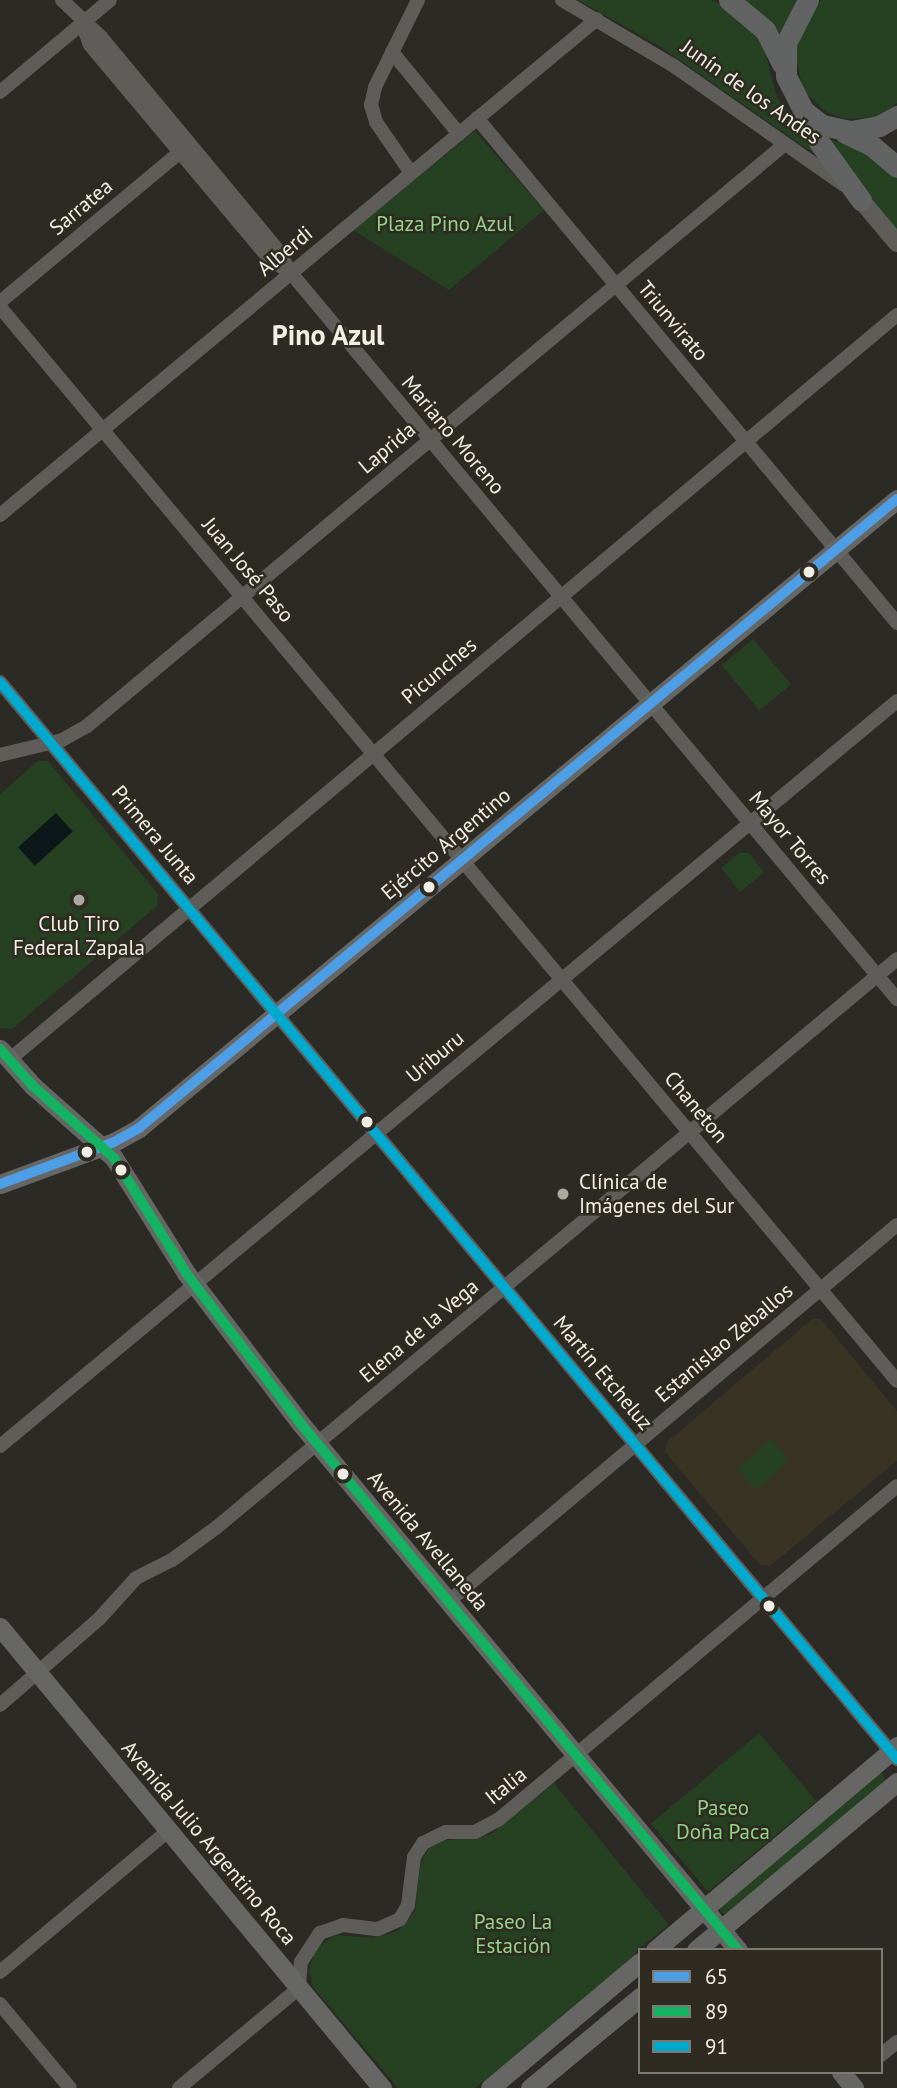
<!DOCTYPE html>
<meta charset="utf-8">
<style>
body{margin:0}
#map{position:relative;width:897px;height:2088px;overflow:hidden;background:#2c2a24;font-family:"PT Sans",sans-serif}
div>[style]{position:absolute}
.built>*{inset:0;background:#383323}
.green>*{inset:0;background:#254121;transform-origin:0 0}
.water>*{inset:0;background:#0b1718;transform-origin:0 0}
.minor>*{height:14px;margin:-7px;padding:0 7px;transform-origin:7px;border-radius:7px;background:#5e5d59}
.tertiary>*{height:18px;margin:-9px;padding:0 9px;transform-origin:9px;border-radius:9px;background:#5e5d59}
.secondary>*{height:19px;margin:-9.5px;padding:0 9.5px;transform-origin:9.5px;border-radius:9.5px;background:#666665}
.primary>*{height:21px;margin:-10.5px;padding:0 10.5px;transform-origin:10.5px;border-radius:10.5px;background:#626464}
.bus-1>*{height:10px;margin:-5px;padding:0 5px;transform-origin:5px;border-radius:5px;background:#4d9ee5}
.bus-2>*{height:10px;margin:-5px;padding:0 5px;transform-origin:5px;border-radius:5px;background:#13b361}
.bus-3>*{height:10px;margin:-5px;padding:0 5px;transform-origin:5px;border-radius:5px;background:#00a9ce}
.dots>*{width:19px;height:19px;translate:-50% -50%;box-sizing:border-box;border:4px solid #2f2b20;border-radius:50%}
span{translate:-50% -50%;white-space:nowrap;text-align:center;line-height:1.15;-webkit-text-stroke:5px #2f2b20;paint-order:stroke}
.street-label{font-size:21px;color:#f0eee7}
.park-label{font-size:21px;color:#90d487}
.poi-label{font-size:21px;color:#f0eee7}
.left{translate:0 -50%;text-align:left}
.district-label{font-size:28px;color:#f0eee7;font-weight:700}
.legend{position:absolute;left:638px;top:1948px;width:245px;height:126px;box-sizing:border-box;background:#2f2b20;border:2px solid #7c7970;margin:0;padding:9px 12px;list-style:none;font-size:21px;color:#f0eee7}
.legend li{display:flex;align-items:center;gap:14px;height:35px}
.legend b{width:35px;border:2px solid #7c7970}
</style>
<div id="map">
<div class="built">
<div style="clip-path:polygon(812px 1319px,821px 1319px,897px 1411px,897px 1461px,770px 1566px,760px 1565px,665px 1452px,667px 1442px)"></div>
</div>
<div class="green">
<div style="clip-path:polygon(578px 0,712px 0,727px 8px,749px 23px,764px 48px,777px 98px,826px 162px,661px 47px)"></div>
<div style="clip-path:polygon(743px 0,797px 0,779px 35px)"></div>
<div style="clip-path:polygon(821px 0,897px 0,897px 103px,891px 108px,875px 117px,846px 119px,826px 112px,803px 90px,794px 49px)"></div>
<div style="clip-path:polygon(475px 131px,544px 210px,449px 290px,353px 230px)"></div>
<div style="clip-path:polygon(826px 138px,860px 150px,897px 177px,897px 233px)"></div>
<div style="left:753px;top:639px;width:59px;height:41px;rotate:50deg"></div>
<div style="clip-path:polygon(38px 761px,48px 761px,158px 894px,157px 906px,12px 1029px,0 1028px,0 794px)"></div>
<div style="clip-path:polygon(739px 853px,749px 853px,764px 872px,740px 892px,721px 868px)"></div>
<div style="left:771px;top:1439px;width:28px;height:45px;rotate:49deg"></div>
<div style="left:759px;top:1733px;width:89px;height:141px;rotate:50deg"></div>
<div style="clip-path:polygon(880px 1772px,886px 1780px,726px 1915px,721px 1912px,719px 1906px)"></div>
<div style="clip-path:polygon(554px 1783px,669px 1925px,638px 1949px,620px 1975px,475px 2088px,398px 2088px,313px 1987px,309px 1971px,315px 1950px,335px 1935px,373px 1938px,398px 1931px,415px 1911px,420px 1866px,428px 1849px,442px 1841px,490px 1835px)"></div>
</div>
<div class="water">
<div style="left:56px;top:813px;width:25px;height:51px;rotate:48deg"></div>
</div>
<div class="minor">
<div style="left:62px;top:0;width:54px;rotate:43.5deg"></div>
<div style="left:101px;top:37px;width:276px;rotate:50.3deg"></div>
<div style="left:277px;top:249px;width:28px;rotate:60deg"></div>
<div style="left:291px;top:273px;width:946px;rotate:50.15deg"></div>
<div style="left:562px;top:0;width:130px;rotate:30.5deg"></div>
<div style="left:674px;top:66px;width:208px;rotate:35deg"></div>
<div style="left:82px;top:23px;width:23px;rotate:70deg"></div>
<div style="left:90px;top:45px;width:277px;rotate:50deg"></div>
<div style="left:268px;top:257px;width:27px;rotate:36deg"></div>
<div style="left:392px;top:52px;width:106px;rotate:50.7deg"></div>
<div style="left:0;top:92px;width:143px;rotate:-39.9deg"></div>
<div style="left:477px;top:118px;width:657px;rotate:50.25deg"></div>
<div style="left:411px;top:173px;width:62px;rotate:-124.5deg"></div>
<div style="left:376px;top:122px;width:18px;rotate:-106deg"></div>
<div style="left:371px;top:105px;width:18px;rotate:-77deg"></div>
<div style="left:375px;top:87px;width:97px;rotate:-63.7deg"></div>
<div style="left:0;top:302px;width:244px;rotate:-39.8deg"></div>
<div style="left:0;top:307px;width:1399px;rotate:50.13deg"></div>
<div style="left:0;top:515px;width:776px;rotate:-39.72deg"></div>
<div style="left:0;top:682px;width:1402px;rotate:50.21deg"></div>
<div style="left:0;top:755px;width:64px;rotate:-13.6deg"></div>
<div style="left:62px;top:740px;width:29px;rotate:-29deg"></div>
<div style="left:87px;top:726px;width:909px;rotate:-39.82deg"></div>
<div style="left:9px;top:1060px;width:1159px;rotate:-40deg"></div>
<div style="left:0;top:1446px;width:1166px;rotate:-39.71deg"></div>
<div style="left:449px;top:1601px;width:585px;rotate:-40.01deg"></div>
<div style="left:0;top:1705px;width:131px;rotate:-41deg"></div>
<div style="left:99px;top:1619px;width:55px;rotate:-47.9deg"></div>
<div style="left:136px;top:1578px;width:40px;rotate:-26.6deg"></div>
<div style="left:172px;top:1560px;width:56px;rotate:-36.3deg"></div>
<div style="left:217px;top:1527px;width:886px;rotate:-39.87deg"></div>
<div style="left:0;top:1972px;width:221px;rotate:-40deg"></div>
<div style="left:0;top:2004px;width:109px;rotate:50.2deg"></div>
<div style="left:881px;top:2055px;width:21px;rotate:-39deg"></div>
<div style="left:179px;top:2088px;width:156px;rotate:-39.8deg"></div>
<div style="left:299px;top:1988px;width:26px;rotate:-86deg"></div>
<div style="left:301px;top:1962px;width:35px;rotate:-57deg"></div>
<div style="left:320px;top:1933px;width:24px;rotate:-19deg"></div>
<div style="left:343px;top:1925px;width:35px;rotate:7deg"></div>
<div style="left:378px;top:1929px;width:24px;rotate:-24deg"></div>
<div style="left:400px;top:1919px;width:16px;rotate:-60deg"></div>
<div style="left:408px;top:1905px;width:48px;rotate:-82.9deg"></div>
<div style="left:414px;top:1857px;width:17px;rotate:-57deg"></div>
<div style="left:423px;top:1843px;width:25px;rotate:-26deg"></div>
<div style="left:446px;top:1832px;width:29px"></div>
<div style="left:475px;top:1832px;width:26px;rotate:-28deg"></div>
<div style="left:498px;top:1820px;width:520px;rotate:-39.93deg"></div>
</div>
<div class="tertiary">
<div style="left:861px;top:200px;width:56px;rotate:50.1deg"></div>
</div>
<div class="secondary">
<div style="left:0;top:1049px;width:50px;rotate:48.3deg"></div>
<div style="left:33px;top:1086px;width:108px;rotate:41.6deg"></div>
<div style="left:114px;top:1158px;width:136px;rotate:57.9deg"></div>
<div style="left:186px;top:1273px;width:190px;rotate:52.7deg"></div>
<div style="left:301px;top:1424px;width:684px;rotate:50.28deg"></div>
<div style="left:0;top:1184px;width:121px;rotate:-20.2deg"></div>
<div style="left:114px;top:1142px;width:29px;rotate:-29deg"></div>
<div style="left:139px;top:1128px;width:985px;rotate:-39.69deg"></div>
<div style="left:0;top:1627px;width:599px;rotate:50.35deg"></div>
<div style="left:655px;top:1950px;width:317px;rotate:-40.1deg"></div>
<div style="left:696px;top:1950px;width:262px;rotate:-39.9deg"></div>
<div style="left:841px;top:2072px;width:21px;rotate:51deg"></div>
<div style="left:490px;top:2088px;width:196px;rotate:-40deg"></div>
<div style="left:530px;top:2088px;width:143px;rotate:-39.6deg"></div>
</div>
<div class="primary">
<div style="left:729px;top:0;width:47px;rotate:39.8deg"></div>
<div style="left:765px;top:30px;width:38px;rotate:63deg"></div>
<div style="left:808px;top:0;width:48px;rotate:117.1deg"></div>
<div style="left:786px;top:43px;width:33px;rotate:90deg"></div>
<div style="left:786px;top:76px;width:74px;rotate:63.4deg"></div>
<div style="left:819px;top:142px;width:72px;rotate:54.1deg"></div>
<div style="left:804px;top:111px;width:23px;rotate:38deg"></div>
<div style="left:822px;top:125px;width:30px;rotate:12deg"></div>
<div style="left:851px;top:131px;width:28px;rotate:-10deg"></div>
<div style="left:879px;top:126px;width:21px;rotate:-29deg"></div>
<div style="left:845px;top:133px;width:29px;rotate:25deg"></div>
<div style="left:871px;top:145px;width:34px;rotate:40deg"></div>
</div>
<div class="bus-1">
<div style="left:0;top:1184px;width:121px;rotate:-20.2deg"></div>
<div style="left:114px;top:1142px;width:29px;rotate:-29deg"></div>
<div style="left:139px;top:1128px;width:985px;rotate:-39.69deg"></div>
</div>
<div class="bus-2">
<div style="left:0;top:1049px;width:50px;rotate:48.3deg"></div>
<div style="left:33px;top:1086px;width:108px;rotate:41.6deg"></div>
<div style="left:114px;top:1158px;width:136px;rotate:57.9deg"></div>
<div style="left:186px;top:1273px;width:190px;rotate:52.7deg"></div>
<div style="left:301px;top:1424px;width:684px;rotate:50.28deg"></div>
</div>
<div class="bus-3">
<div style="left:0;top:682px;width:1402px;rotate:50.21deg"></div>
</div>
<div class="dots">
<div style="left:809px;top:572px;background:#f0eee7"></div>
<div style="left:429px;top:887px;background:#f0eee7"></div>
<div style="left:79px;top:900px;background:#aba9a3"></div>
<div style="left:367px;top:1122px;background:#f0eee7"></div>
<div style="left:87px;top:1152px;background:#f0eee7"></div>
<div style="left:121px;top:1170px;background:#f0eee7"></div>
<div style="left:563px;top:1194px;background:#aba9a3"></div>
<div style="left:343px;top:1474px;background:#f0eee7"></div>
<div style="left:769px;top:1606px;background:#f0eee7"></div>
</div>
<div class="street-label">
<span style="left:751px;top:92px;rotate:35deg">Junín de los Andes</span>
<span style="left:81px;top:207px;rotate:-40deg">Sarratea</span>
<span style="left:285px;top:251px;rotate:-40deg">Alberdi</span>
<span style="left:673px;top:321px;rotate:50deg">Triunvirato</span>
<span style="left:453px;top:435px;rotate:50deg">Mariano Moreno</span>
<span style="left:387px;top:448px;rotate:-40deg">Laprida</span>
<span style="left:248px;top:570px;rotate:50deg">Juan José Paso</span>
<span style="left:439px;top:671px;rotate:-40deg">Picunches</span>
<span style="left:155px;top:835px;rotate:50deg">Primera Junta</span>
<span style="left:790px;top:838px;rotate:50deg">Mayor Torres</span>
<span style="left:446px;top:844px;rotate:-40deg">Ejército Argentino</span>
<span style="left:435px;top:1057px;rotate:-40deg">Uriburu</span>
<span style="left:696px;top:1107px;rotate:50deg">Chaneton</span>
<span style="left:419px;top:1331px;rotate:-40deg">Elena de la Vega</span>
<span style="left:724px;top:1343px;rotate:-40deg">Estanislao Zeballos</span>
<span style="left:603px;top:1373px;rotate:50deg">Martín Etcheluz</span>
<span style="left:428px;top:1541px;rotate:50deg">Avenida Avellaneda</span>
<span style="left:506px;top:1786px;rotate:-39deg">Italia</span>
<span style="left:209px;top:1843px;rotate:50deg">Avenida Julio Argentino Roca</span>
</div>
<div class="park-label">
<span style="left:445px;top:224px">Plaza Pino Azul</span>
<span style="left:723px;top:1820px">Paseo<br>Doña Paca</span>
<span style="left:513px;top:1934px">Paseo La<br>Estación</span>
</div>
<div class="poi-label">
<span style="left:79px;top:936px">Club Tiro<br>Federal Zapala</span>
<span class="left" style="left:579px;top:1194px">Clínica de<br>Imágenes del Sur</span>
</div>
<div class="district-label">
<span style="left:328px;top:335px">Pino Azul</span>
</div>
<ul class="legend">
<li><b style="height:9px;background:#4d9ee5"></b>65</li>
<li><b style="height:9px;background:#13b361"></b>89</li>
<li><b style="height:9px;background:#00a9ce"></b>91</li>
</ul>
</div>
